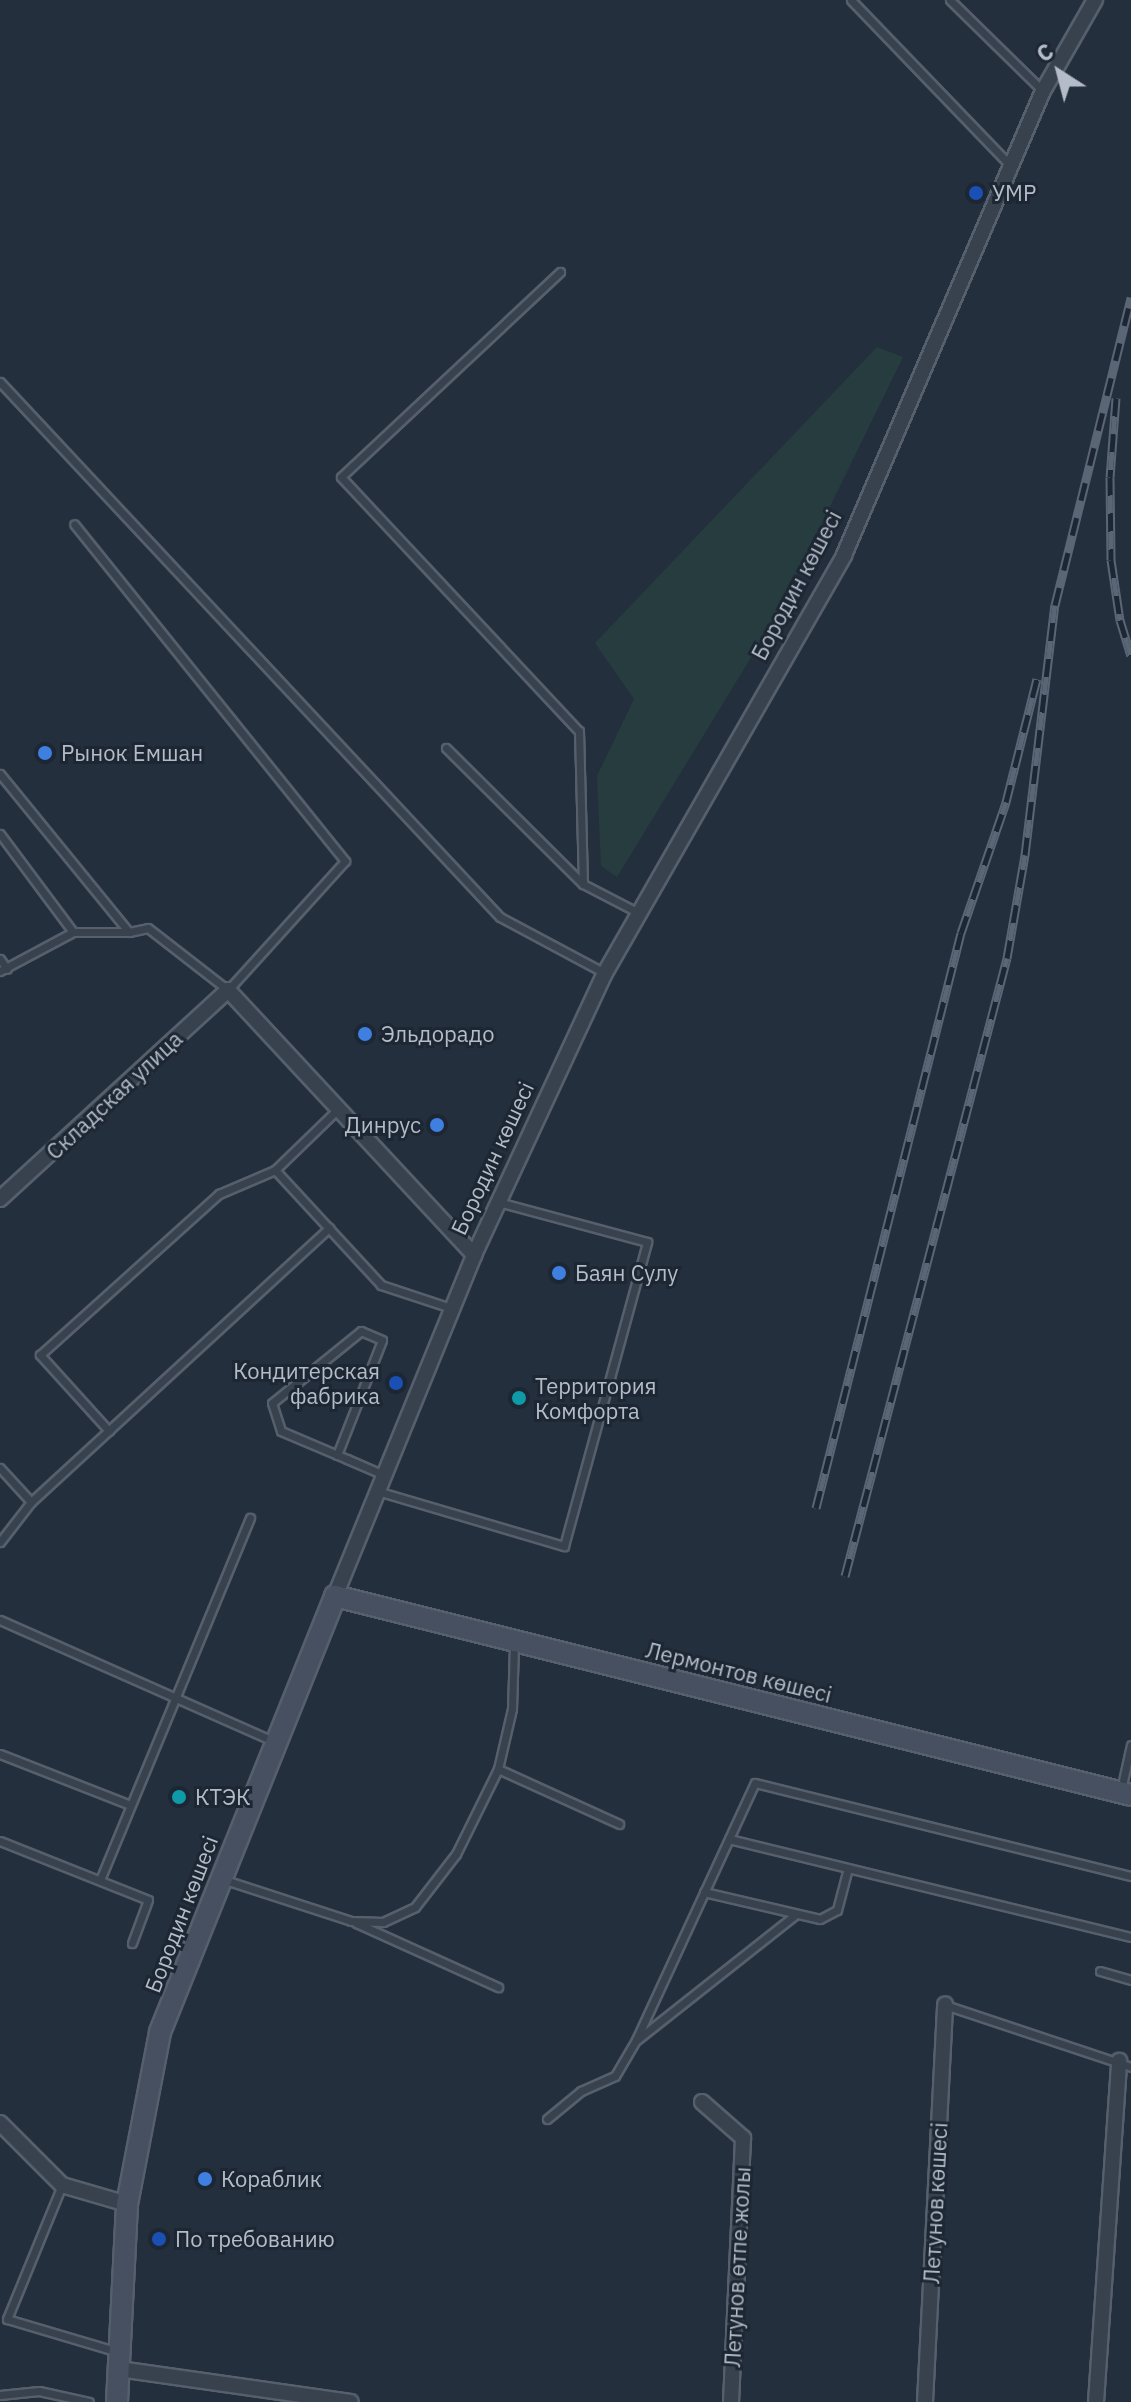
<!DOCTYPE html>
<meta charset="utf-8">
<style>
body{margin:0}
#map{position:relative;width:1131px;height:2402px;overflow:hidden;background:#242f3e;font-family:"IBM Plex Sans",sans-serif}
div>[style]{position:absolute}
.green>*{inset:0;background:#263c3f}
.roads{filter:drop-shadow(2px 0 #565f6c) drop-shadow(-2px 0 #565f6c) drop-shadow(0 2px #565f6c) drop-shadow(0 -2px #565f6c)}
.lane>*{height:7px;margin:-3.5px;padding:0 3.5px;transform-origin:3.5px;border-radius:3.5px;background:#38414e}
.street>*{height:14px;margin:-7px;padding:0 7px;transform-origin:7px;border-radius:7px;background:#38414e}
.secondary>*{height:20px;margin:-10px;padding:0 10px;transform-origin:10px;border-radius:10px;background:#465061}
.rail>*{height:9px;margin-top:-4.5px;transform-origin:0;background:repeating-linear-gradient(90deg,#1d2633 0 18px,#5a6575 0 36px);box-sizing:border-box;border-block:2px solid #5a6575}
.dots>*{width:22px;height:22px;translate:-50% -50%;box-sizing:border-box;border:4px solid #1d2633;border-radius:50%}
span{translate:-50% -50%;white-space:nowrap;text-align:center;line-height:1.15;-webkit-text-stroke:6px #1d2633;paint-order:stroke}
.poi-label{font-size:22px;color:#b4bcc9}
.left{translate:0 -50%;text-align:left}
.right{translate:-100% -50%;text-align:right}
.street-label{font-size:22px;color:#b4bcc9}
.north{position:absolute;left:1019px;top:32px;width:80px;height:80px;-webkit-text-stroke:6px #1d2633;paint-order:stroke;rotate:324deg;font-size:22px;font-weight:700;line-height:32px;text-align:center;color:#b4bcc9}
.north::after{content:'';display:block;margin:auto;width:28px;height:36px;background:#b4bcc9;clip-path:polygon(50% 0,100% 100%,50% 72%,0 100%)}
</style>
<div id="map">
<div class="green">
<div style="clip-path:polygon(877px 347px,903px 357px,777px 615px,617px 877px,601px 866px,597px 776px,634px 699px,595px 643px)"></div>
</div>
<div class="roads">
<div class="lane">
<div style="left:851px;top:0;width:229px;rotate:46.1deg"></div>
<div style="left:950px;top:0;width:130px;rotate:44.4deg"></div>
<div style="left:560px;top:272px;width:300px;rotate:136.9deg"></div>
<div style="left:341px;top:477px;width:348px;rotate:46.9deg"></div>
<div style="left:579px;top:731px;width:153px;rotate:88.5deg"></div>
<div style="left:0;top:382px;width:732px;rotate:46.94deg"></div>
<div style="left:500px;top:917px;width:119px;rotate:28.1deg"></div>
<div style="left:446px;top:748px;width:193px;rotate:44.8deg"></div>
<div style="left:583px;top:884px;width:63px;rotate:27.4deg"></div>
<div style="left:0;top:774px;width:204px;rotate:50.8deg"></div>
<div style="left:0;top:834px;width:122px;rotate:53.3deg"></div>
<div style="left:0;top:959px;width:12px;rotate:55deg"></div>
<div style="left:0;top:971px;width:83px;rotate:-28.1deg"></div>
<div style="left:73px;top:932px;width:56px"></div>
<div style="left:129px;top:932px;width:19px;rotate:-12deg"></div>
<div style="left:148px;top:928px;width:101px;rotate:37.8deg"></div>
<div style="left:228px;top:990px;width:174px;rotate:-47.8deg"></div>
<div style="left:345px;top:861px;width:432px;rotate:-128.8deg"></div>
<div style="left:275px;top:1170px;width:156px;rotate:47.3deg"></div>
<div style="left:381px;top:1285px;width:74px;rotate:18.2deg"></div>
<div style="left:109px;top:1431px;width:103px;rotate:-132.2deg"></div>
<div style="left:40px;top:1355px;width:241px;rotate:-42deg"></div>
<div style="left:219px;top:1194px;width:61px;rotate:-23.2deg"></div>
<div style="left:275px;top:1170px;width:88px;rotate:-44.1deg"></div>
<div style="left:337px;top:1455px;width:123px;rotate:-68.6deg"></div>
<div style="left:382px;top:1340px;width:23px;rotate:-157deg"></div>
<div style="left:361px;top:1331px;width:114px;rotate:141deg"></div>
<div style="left:272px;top:1403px;width:29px;rotate:72deg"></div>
<div style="left:281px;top:1431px;width:72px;rotate:23deg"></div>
<div style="left:347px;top:1459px;width:40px;rotate:23.4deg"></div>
<div style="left:0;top:1468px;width:46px;rotate:47.6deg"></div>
<div style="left:377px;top:1491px;width:195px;rotate:16.4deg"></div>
<div style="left:564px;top:1546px;width:315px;rotate:-74.7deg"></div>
<div style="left:647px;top:1242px;width:154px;rotate:-165deg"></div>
<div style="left:0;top:1542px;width:51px;rotate:-52.2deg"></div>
<div style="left:31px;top:1502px;width:405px;rotate:-42.6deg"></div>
<div style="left:0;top:1620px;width:299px;rotate:23.9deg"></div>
<div style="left:0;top:1754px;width:140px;rotate:21.4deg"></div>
<div style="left:498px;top:1769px;width:133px;rotate:24.4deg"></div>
<div style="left:1121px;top:1790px;width:46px;rotate:-77.5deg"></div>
<div style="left:729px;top:1839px;width:414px;rotate:13.7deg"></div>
<div style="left:0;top:1841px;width:159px;rotate:21.7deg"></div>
<div style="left:148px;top:1900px;width:46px;rotate:110.4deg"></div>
<div style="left:222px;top:1879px;width:136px;rotate:18deg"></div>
<div style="left:351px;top:1921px;width:32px;rotate:2deg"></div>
<div style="left:383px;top:1922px;width:35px;rotate:-25deg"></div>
<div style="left:415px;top:1907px;width:67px;rotate:-52.3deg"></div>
<div style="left:456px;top:1854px;width:95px;rotate:-63.7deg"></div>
<div style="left:498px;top:1769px;width:62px;rotate:-76.9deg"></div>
<div style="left:512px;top:1709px;width:65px;rotate:-88.2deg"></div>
<div style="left:100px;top:1880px;width:392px;rotate:-67.5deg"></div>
<div style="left:704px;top:1892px;width:119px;rotate:13.1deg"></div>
<div style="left:820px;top:1919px;width:19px;rotate:-28deg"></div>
<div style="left:837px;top:1910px;width:43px;rotate:-75.3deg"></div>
<div style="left:356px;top:1923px;width:156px;rotate:24.3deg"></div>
<div style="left:1100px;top:1971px;width:32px;rotate:16deg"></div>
<div style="left:945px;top:2005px;width:196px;rotate:18.4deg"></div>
<div style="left:638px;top:2039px;width:201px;rotate:-38.3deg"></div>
<div style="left:547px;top:2119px;width:44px;rotate:-39.5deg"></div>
<div style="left:581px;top:2091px;width:37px;rotate:-24deg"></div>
<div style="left:615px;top:2076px;width:42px;rotate:-59.7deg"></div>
<div style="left:636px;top:2040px;width:283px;rotate:-65.2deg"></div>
<div style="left:755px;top:1783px;width:387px;rotate:13.9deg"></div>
<div style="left:62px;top:2185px;width:145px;rotate:112.3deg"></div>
<div style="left:7px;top:2319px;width:113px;rotate:16.5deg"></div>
<div style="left:0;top:2395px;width:39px;rotate:-6deg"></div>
<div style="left:39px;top:2391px;width:51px;rotate:12.4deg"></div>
</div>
<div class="street">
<div style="left:0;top:1199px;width:309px;rotate:-42.5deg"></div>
<div style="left:228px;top:990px;width:362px;rotate:47.1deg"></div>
<div style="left:335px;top:1596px;width:368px;rotate:-67.8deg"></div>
<div style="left:474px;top:1255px;width:311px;rotate:-65.1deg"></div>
<div style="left:605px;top:973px;width:482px;rotate:-60.2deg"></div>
<div style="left:844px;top:555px;width:505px;rotate:-66.79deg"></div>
<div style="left:1043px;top:91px;width:105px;rotate:-60.3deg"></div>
<div style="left:702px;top:2102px;width:55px;rotate:41.3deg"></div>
<div style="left:743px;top:2138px;width:264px;rotate:92.6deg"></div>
<div style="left:0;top:2123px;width:88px;rotate:45deg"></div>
<div style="left:62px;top:2185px;width:68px;rotate:16.3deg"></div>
<div style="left:119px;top:2369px;width:234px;rotate:8.1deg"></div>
<div style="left:925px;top:2402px;width:398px;rotate:-87.1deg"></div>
<div style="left:1096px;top:2402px;width:342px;rotate:-86.1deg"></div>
</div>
<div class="secondary">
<div style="left:117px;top:2402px;width:198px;rotate:-87.1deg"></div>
<div style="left:127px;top:2204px;width:175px;rotate:-79.1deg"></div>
<div style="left:160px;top:2032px;width:470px;rotate:-68.1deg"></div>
<div style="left:335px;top:1596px;width:820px;rotate:14.04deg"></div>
</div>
</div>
<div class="rail">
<div style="left:1116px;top:398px;width:79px;rotate:94.3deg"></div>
<div style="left:1110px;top:477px;width:83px;rotate:89.3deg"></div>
<div style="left:1111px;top:560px;width:61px;rotate:81.5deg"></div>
<div style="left:1120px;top:620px;width:37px;rotate:73deg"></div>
<div style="left:816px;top:1508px;width:593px;rotate:-75.85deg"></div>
<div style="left:961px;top:933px;width:139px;rotate:-71deg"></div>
<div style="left:1006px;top:802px;width:127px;rotate:-75.9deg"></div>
<div style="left:845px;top:1576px;width:639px;rotate:-75.31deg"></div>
<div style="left:1007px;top:958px;width:105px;rotate:-80.1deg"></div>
<div style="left:1025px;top:855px;width:252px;rotate:-83.2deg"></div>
<div style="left:1055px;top:605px;width:317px;rotate:-76.1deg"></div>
</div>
<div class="dots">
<div style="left:976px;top:193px;background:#1a4fb4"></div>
<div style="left:45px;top:753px;background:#3f7fe0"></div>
<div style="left:365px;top:1034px;background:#3f7fe0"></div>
<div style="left:437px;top:1125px;background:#3f7fe0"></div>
<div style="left:559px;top:1273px;background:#3f7fe0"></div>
<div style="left:396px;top:1383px;background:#1a4fb4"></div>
<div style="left:519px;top:1398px;background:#0f9aa8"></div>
<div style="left:179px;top:1797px;background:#0f9aa8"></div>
<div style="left:205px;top:2179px;background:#3f7fe0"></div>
<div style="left:159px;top:2239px;background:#1a4fb4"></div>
</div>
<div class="poi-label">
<span class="left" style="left:992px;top:193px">УМР</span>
<span class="left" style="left:61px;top:753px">Рынок Емшан</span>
<span class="left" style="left:381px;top:1034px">Эльдорадо</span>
<span class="right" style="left:421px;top:1125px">Динрус</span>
<span class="left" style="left:575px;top:1273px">Баян Сулу</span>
<span class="right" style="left:380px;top:1383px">Кондитерская<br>фабрика</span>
<span class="left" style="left:535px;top:1398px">Территория<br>Комфорта</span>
<span class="left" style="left:195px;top:1797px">КТЭК</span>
<span class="left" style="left:221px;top:2179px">Кораблик</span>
<span class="left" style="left:175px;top:2239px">По требованию</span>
</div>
<div class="street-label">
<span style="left:796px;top:585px;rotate:-62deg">Бородин көшесі</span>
<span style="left:114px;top:1095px;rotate:-43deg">Складская улица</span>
<span style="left:492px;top:1158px;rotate:-65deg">Бородин көшесі</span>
<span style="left:739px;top:1672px;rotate:14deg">Лермонтов көшесі</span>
<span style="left:181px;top:1914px;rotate:-69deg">Бородин көшесі</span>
<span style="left:935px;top:2203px;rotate:-87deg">Летунов көшесі</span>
<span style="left:737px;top:2267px;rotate:-87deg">Летунов өтпе жолы</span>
</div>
<div class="north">С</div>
</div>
